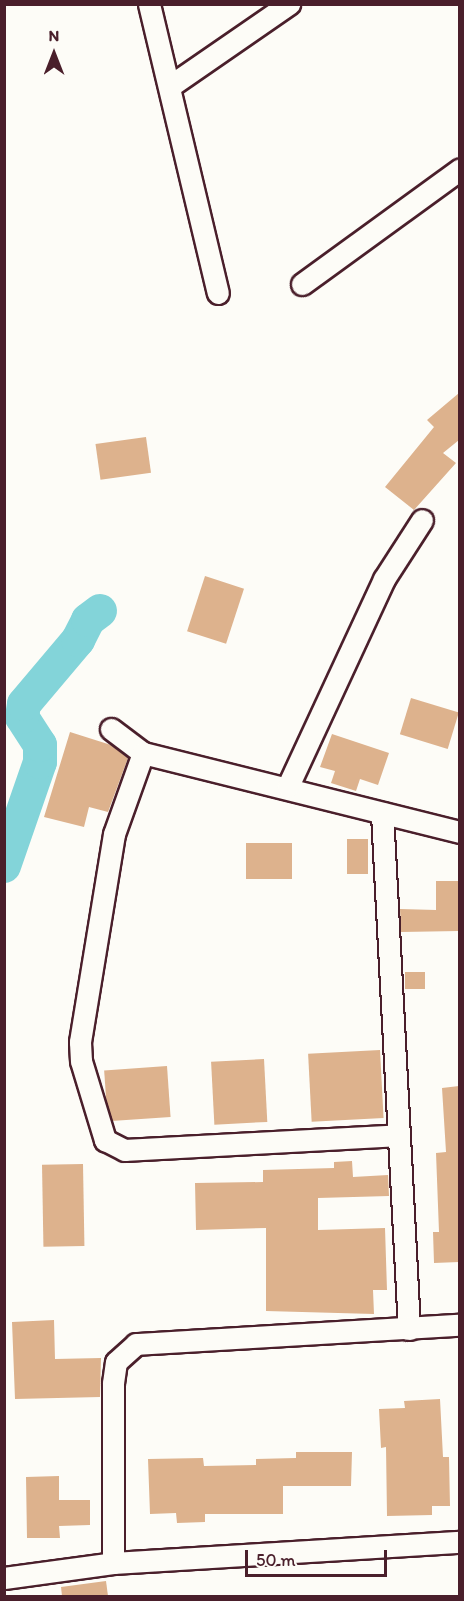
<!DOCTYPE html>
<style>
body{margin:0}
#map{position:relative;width:464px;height:1601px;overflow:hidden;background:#fdfcf7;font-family:Itim,sans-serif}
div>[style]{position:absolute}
.river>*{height:34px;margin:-17px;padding:0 17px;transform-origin:17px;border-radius:17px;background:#83d4d9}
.building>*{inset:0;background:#ddb28d;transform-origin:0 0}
.roads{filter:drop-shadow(2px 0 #4a1f2b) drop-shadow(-2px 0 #4a1f2b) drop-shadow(0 2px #4a1f2b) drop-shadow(0 -2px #4a1f2b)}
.minor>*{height:21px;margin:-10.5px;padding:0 10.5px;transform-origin:10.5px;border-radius:10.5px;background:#fdfcf7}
span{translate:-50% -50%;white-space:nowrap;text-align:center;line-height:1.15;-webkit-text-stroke:4.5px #fdfcf7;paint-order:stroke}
.frame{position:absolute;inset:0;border:6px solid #4a1f2b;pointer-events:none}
.north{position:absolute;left:24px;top:24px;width:60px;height:60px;-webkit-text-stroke:4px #fdfcf7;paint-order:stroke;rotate:0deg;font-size:16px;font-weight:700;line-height:24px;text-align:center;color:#4a1f2b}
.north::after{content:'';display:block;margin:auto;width:21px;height:27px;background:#4a1f2b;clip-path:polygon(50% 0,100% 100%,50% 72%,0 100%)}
.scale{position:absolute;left:245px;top:1550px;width:142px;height:27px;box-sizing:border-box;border:3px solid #4a1f2b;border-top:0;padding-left:8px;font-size:18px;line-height:21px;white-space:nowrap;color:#4a1f2b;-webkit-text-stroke:4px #fdfcf7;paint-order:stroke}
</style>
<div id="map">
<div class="river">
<div style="left:4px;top:866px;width:110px;rotate:-70.9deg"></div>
<div style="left:40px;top:762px;width:17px;rotate:-90deg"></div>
<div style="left:40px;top:745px;width:33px;rotate:-123deg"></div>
<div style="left:22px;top:717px;width:13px;rotate:-81deg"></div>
<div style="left:24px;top:704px;width:84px;rotate:-49.8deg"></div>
<div style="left:78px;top:640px;width:22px;rotate:-63deg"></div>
<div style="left:88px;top:620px;width:15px;rotate:-37deg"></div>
</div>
<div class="building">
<div style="clip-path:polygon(459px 393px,459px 440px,443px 453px,456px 463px,414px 510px,385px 487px,434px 427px,427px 420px)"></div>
<div style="left:146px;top:437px;width:36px;height:51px;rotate:82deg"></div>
<div style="left:205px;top:576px;width:41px;height:58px;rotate:18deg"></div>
<div style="left:411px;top:698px;width:50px;height:38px;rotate:17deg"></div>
<div style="clip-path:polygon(70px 732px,111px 745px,128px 758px,108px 812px,89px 807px,84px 827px,44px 817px)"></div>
<div style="clip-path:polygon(332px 734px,389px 753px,378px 785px,360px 779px,356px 791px,331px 783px,335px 771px,320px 767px)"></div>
<div style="left:347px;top:839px;width:21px;height:35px"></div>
<div style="left:246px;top:843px;width:46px;height:36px"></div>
<div style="clip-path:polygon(436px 881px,459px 881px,459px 931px,401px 932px,400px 909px,436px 910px)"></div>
<div style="left:425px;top:972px;width:17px;height:20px;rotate:90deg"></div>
<div style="left:380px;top:1050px;width:68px;height:72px;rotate:87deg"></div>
<div style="left:264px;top:1059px;width:63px;height:53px;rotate:87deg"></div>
<div style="left:167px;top:1066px;width:51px;height:63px;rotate:86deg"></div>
<div style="clip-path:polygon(459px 1086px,459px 1262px,434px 1263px,433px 1232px,439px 1232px,436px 1153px,446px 1152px,442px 1088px)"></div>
<div style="clip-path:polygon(352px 1161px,353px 1177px,388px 1175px,389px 1196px,318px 1198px,318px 1230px,385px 1228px,387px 1290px,373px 1290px,374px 1314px,266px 1311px,266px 1228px,196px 1230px,195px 1183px,263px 1182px,263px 1170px,334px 1168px,334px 1162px)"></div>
<div style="left:83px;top:1164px;width:82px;height:41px;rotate:89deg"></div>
<div style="clip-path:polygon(54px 1320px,55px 1359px,101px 1358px,100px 1397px,15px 1399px,12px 1322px)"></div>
<div style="clip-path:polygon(440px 1399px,443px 1457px,449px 1457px,450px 1506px,432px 1506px,432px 1515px,387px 1516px,386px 1447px,381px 1448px,379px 1409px,405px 1408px,404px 1401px)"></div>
<div style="clip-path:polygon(296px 1452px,352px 1452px,351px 1486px,283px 1486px,283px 1514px,205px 1514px,205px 1522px,177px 1523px,176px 1513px,150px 1514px,148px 1459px,203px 1458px,204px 1466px,256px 1465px,256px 1459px,296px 1458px)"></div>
<div style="clip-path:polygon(59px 1476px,59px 1500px,90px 1500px,90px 1525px,59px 1526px,60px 1538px,27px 1538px,26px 1477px)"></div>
<div style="clip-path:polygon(106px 1581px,108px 1596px,62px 1596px,61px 1587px)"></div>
</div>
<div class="roads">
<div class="minor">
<div style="left:149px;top:4px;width:297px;rotate:76.6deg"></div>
<div style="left:170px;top:86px;width:145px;rotate:-34.6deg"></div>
<div style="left:302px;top:284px;width:195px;rotate:-36deg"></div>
<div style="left:111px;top:729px;width:40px;rotate:37deg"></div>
<div style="left:143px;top:753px;width:327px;rotate:14deg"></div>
<div style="left:143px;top:753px;width:86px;rotate:109.7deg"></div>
<div style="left:114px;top:834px;width:211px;rotate:99.3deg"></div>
<div style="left:80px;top:1042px;width:19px;rotate:87deg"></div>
<div style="left:81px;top:1061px;width:83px;rotate:73.1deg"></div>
<div style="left:105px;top:1140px;width:22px;rotate:27deg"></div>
<div style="left:125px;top:1150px;width:274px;rotate:-3.1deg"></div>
<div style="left:288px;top:786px;width:228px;rotate:-65.1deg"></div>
<div style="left:384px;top:579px;width:70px;rotate:-57.2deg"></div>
<div style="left:382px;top:813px;width:517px;rotate:87deg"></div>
<div style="left:113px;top:1563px;width:180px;rotate:-90deg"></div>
<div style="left:113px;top:1383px;width:21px;rotate:-82deg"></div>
<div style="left:116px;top:1362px;width:27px;rotate:-42deg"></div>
<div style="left:136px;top:1344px;width:325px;rotate:-3.4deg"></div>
<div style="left:4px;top:1578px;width:110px;rotate:-7.8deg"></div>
<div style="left:113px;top:1563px;width:348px;rotate:-3.5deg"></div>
</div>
</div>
<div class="frame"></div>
<div class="north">N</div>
<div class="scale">50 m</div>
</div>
